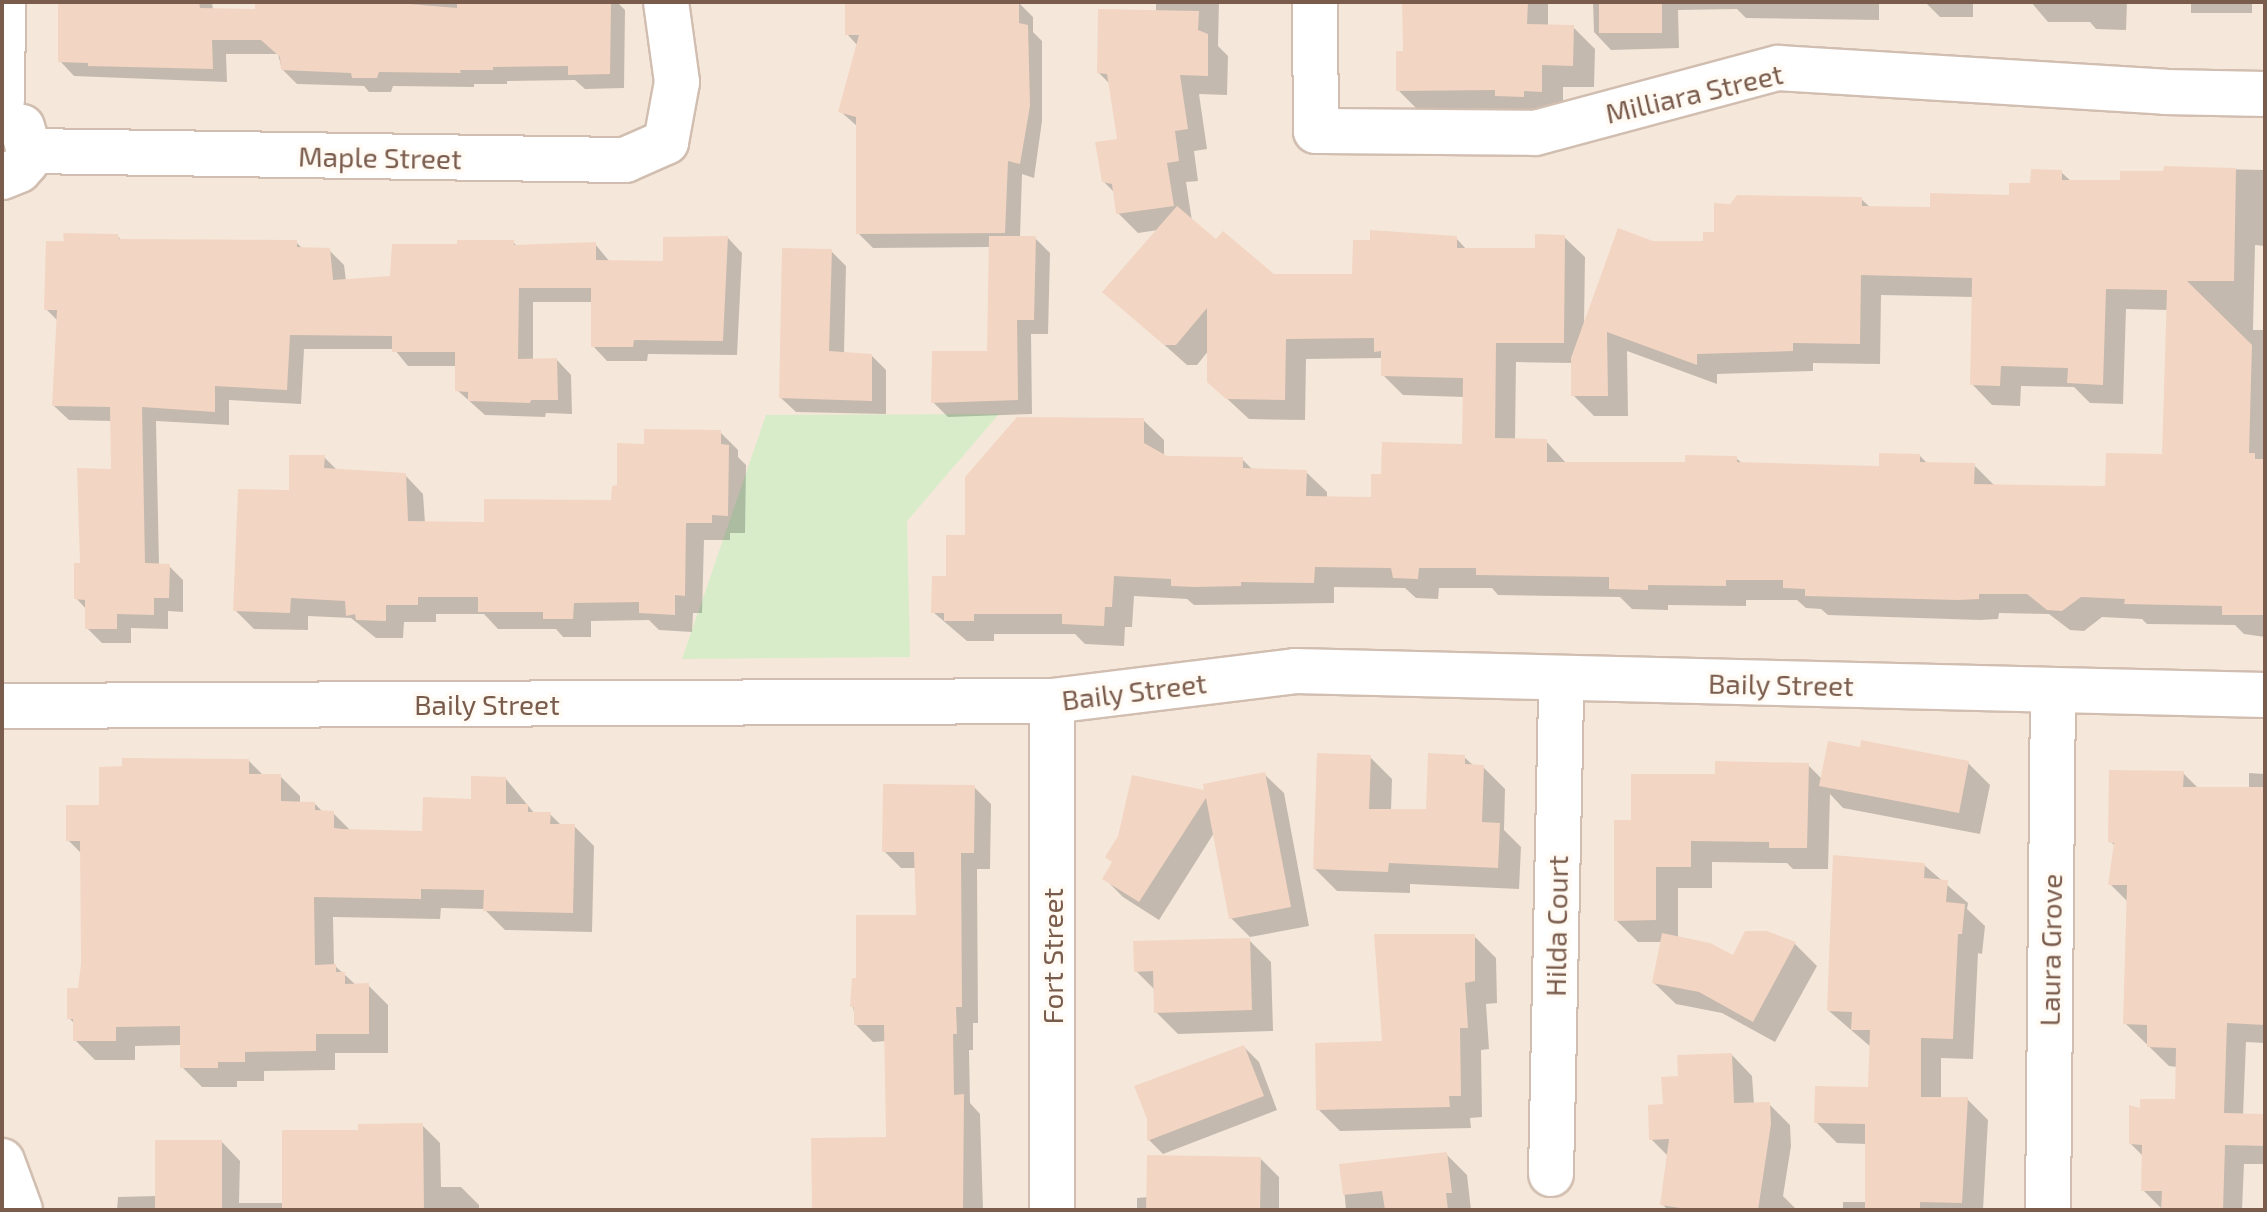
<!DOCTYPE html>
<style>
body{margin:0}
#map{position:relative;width:2267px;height:1212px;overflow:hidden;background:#fdf6ec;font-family:"Exo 2",sans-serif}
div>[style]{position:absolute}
.residential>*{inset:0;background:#f5e8da;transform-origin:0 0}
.green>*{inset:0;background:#d8ecc9}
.shadow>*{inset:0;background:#0003;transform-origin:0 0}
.building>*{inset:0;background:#f3d5c3;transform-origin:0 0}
.roads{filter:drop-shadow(2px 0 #d1beb0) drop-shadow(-2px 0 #d1beb0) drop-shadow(0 2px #d1beb0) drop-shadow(0 -2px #d1beb0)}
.minor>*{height:44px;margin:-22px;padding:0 22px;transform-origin:22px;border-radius:22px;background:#fff}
span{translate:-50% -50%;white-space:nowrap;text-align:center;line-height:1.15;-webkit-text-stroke:7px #fffaf3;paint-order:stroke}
.street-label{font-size:28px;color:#7a5c4d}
.frame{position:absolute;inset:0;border:4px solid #7a5c4d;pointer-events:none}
</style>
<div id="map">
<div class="residential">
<div style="left:2px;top:2px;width:2263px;height:1208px"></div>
</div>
<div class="green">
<div style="clip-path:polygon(999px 414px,907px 521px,910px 657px,682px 659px,766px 415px)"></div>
</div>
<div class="shadow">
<div style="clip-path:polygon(60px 2px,212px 2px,213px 10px,257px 11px,257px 2px,617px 2px,625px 10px,624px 88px,585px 89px,575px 80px,507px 81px,507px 84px,474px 84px,474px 87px,393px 86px,391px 92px,369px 92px,364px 86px,297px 84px,282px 69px,278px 54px,226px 54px,227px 82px,74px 76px,60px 61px)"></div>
<div style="clip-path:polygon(847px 2px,1018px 2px,1033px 17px,1033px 32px,1042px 41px,1042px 121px,1034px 178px,1022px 174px,1020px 238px,1035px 238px,1050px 253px,1048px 334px,1031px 334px,1032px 414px,948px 417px,933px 402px,989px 353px,991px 247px,873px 248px,858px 233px,858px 127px,840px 111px,858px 46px,847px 34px)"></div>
<div style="clip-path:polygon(evenodd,1156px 2px,1219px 2px,1218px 46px,1228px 56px,1227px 95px,1199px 94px,1207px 149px,1194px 151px,1198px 181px,1186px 182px,1192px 221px,1216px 242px,1273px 276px,1354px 276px,1456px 238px,1467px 250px,1537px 250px,1564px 237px,1585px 257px,1584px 324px,1652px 243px,1705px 243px,1861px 199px,1871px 208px,1931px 210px,2011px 197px,2061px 172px,2072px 182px,2122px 182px,2165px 173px,2166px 168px,2265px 170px,2265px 246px,2255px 245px,2253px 330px,2265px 330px,2265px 637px,2244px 634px,2235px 625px,2147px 624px,2142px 619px,2102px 617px,2084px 631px,2070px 630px,2049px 614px,1999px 613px,1998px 619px,1980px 620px,1828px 615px,1821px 609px,1806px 608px,1797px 600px,1746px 600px,1746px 606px,1668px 605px,1668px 610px,1632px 609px,1620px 597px,1498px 595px,1492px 588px,1439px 588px,1438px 599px,1416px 598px,1405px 588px,1334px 587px,1334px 603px,1194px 605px,1187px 599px,1134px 596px,1132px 627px,1125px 627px,1124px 646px,1085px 644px,1075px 634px,994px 634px,994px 641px,967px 641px,933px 612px,967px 537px,1143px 420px,1164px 440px,1164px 456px,1242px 459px,1254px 471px,1306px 472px,1327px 492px,1327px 498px,1373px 499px,1383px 476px,1464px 446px,1464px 397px,1403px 395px,1383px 375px,1383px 358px,1306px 359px,1305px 420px,1249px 419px,1209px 382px,1209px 350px,1197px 365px,1187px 365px,1105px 292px,1158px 230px,1138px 233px,1118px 213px,1115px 193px,1103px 181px,1119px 140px,1110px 84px,1099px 73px,1156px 12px,1156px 2px,1881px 295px,1974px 297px,1972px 384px,1992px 405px,2020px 406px,2021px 386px,2074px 387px,2090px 403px,2123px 404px,2126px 309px,2168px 310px,2164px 457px,2107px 488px,1995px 486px,1974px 465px,1928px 464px,1919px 455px,1881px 468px,1743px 464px,1736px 458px,1687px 464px,1567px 464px,1546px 441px,1515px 441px,1516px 362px,1573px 363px,1573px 395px,1594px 416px,1628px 416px,1627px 351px,1717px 384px,1717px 374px,1813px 371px,1813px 363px,1880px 364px,1881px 295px)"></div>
<div style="clip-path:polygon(1405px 2px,1548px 2px,1548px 27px,1573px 27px,1595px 49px,1594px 87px,1563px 87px,1563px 113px,1420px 112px,1398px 90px,1405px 53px)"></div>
<div style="clip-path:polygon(1593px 2px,1879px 2px,1879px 20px,1746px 18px,1737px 9px,1678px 10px,1679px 48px,1611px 50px,1594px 32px)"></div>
<div style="clip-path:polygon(1925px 2px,1973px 2px,1973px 17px,1940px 17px)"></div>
<div style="clip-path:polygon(2031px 2px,2127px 2px,2126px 30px,2096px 29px,2090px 22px,2048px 22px)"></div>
<div style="left:2191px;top:2px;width:61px;height:11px"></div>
<div style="clip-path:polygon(117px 236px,123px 241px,296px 242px,303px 249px,329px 250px,344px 265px,346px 281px,392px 278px,513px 242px,518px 247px,595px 244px,610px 262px,665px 263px,728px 238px,742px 253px,737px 355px,648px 354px,647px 361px,607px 361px,593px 346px,593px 302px,533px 302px,533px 361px,557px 360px,571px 375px,572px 414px,546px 413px,545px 417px,485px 415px,457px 390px,457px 366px,408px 366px,394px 349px,304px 349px,301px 404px,229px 400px,229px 425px,156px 421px,159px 565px,169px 566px,183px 580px,183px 612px,168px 611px,168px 629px,131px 628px,131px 643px,102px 643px,87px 628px,87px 610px,76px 598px,82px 565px,113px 471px,112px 421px,69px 420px,54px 406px,58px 321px,46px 309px)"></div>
<div style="clip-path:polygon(831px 251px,846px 266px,844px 354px,871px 355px,886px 370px,886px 414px,796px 412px,781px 398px)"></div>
<div style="clip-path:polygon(720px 432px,738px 450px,738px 457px,746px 465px,745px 533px,730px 533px,730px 540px,704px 540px,702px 613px,693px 613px,692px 632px,659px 630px,649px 620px,591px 621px,591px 637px,563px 637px,556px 629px,498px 629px,484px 614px,436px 614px,436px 622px,404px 622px,403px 638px,376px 638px,351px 618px,308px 616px,308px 630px,254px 629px,235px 610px,291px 492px,324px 457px,338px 471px,405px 475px,423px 494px,425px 523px,486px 524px,613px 502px,619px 487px,646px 446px)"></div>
<div style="clip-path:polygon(1370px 757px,1392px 779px,1391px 811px,1428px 811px,1464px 757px,1474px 766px,1483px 767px,1505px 789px,1504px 830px,1521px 847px,1519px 889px,1410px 884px,1410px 893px,1337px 891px,1315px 869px)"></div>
<div style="clip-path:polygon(249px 761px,264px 776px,280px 776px,300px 796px,300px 804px,315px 804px,323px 812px,333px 813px,351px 831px,424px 833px,506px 779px,535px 814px,550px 814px,562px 826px,574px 826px,594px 846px,592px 932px,505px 930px,484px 909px,441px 908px,440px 919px,333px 917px,334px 965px,356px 985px,368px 985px,388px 1005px,388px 1053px,335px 1053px,335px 1070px,264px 1071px,264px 1081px,237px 1081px,237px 1087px,202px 1087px,182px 1067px,182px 1045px,135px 1046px,135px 1060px,95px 1060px,75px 1040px,75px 1024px,69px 1018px,80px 990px,83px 964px,82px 854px,68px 840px,101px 807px)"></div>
<div style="clip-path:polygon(1968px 763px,1990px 785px,1980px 834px,1843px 808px,1830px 794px,1828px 869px,1793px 869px,1787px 863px,1712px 862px,1712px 888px,1678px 888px,1678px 938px,1734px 957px,1767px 933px,1795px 944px,1817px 966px,1775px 1042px,1722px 1013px,1676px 1004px,1654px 983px,1663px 942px,1638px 942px,1616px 920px,1633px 822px,1717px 776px,1808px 765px,1822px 779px)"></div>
<div style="clip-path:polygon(2183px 773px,2199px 789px,2249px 789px,2249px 773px,2265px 774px,2265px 1043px,2246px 1042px,2243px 1116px,2265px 1116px,2265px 1164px,2244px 1164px,2242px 1210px,2163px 1210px,2143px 1190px,2144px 1157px,2131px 1144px,2142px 1111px,2177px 1101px,2178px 1067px,2169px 1066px,2126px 1024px,2129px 903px,2110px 884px,2115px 846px,2110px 841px)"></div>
<div style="clip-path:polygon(1264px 774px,1284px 793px,1309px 926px,1250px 937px,1231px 918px,1214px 833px,1159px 920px,1123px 897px,1104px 878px,1207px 793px)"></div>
<div style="clip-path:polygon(974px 787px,991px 804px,990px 869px,977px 869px,978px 1023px,973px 1023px,973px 1050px,969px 1050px,970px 1103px,980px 1114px,983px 1210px,814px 1210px,888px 1139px,886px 1041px,873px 1042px,856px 1025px,853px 1006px,918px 917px,916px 868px,901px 868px,884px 851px)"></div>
<div style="clip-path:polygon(1924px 865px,1968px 903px,1967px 909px,1985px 926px,1982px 954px,1978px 953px,1973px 1059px,1941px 1058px,1941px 1099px,1967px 1099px,1988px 1120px,1983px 1210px,1843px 1210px,1843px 1202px,1867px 1202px,1867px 1144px,1837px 1143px,1816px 1122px,1870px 1089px,1872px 1048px,1829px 1011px)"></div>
<div style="clip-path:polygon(1474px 936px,1496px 958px,1497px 1003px,1486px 1004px,1489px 1049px,1481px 1050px,1482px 1117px,1470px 1118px,1471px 1128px,1340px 1131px,1318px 1109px,1385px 1043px)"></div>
<div style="clip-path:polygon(1249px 940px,1271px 962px,1273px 1031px,1178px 1034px,1156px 1012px,1155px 990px,1136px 971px)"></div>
<div style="clip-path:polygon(1244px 1047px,1259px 1062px,1277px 1110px,1163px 1154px,1149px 1140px)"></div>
<div style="clip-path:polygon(1732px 1055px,1752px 1076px,1754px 1105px,1769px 1104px,1790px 1125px,1791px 1146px,1783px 1196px,1797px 1210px,1668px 1210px,1662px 1204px,1669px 1157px,1651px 1139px,1665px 1106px,1680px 1078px)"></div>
<div style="clip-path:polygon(422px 1125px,440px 1143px,441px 1187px,461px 1187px,479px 1205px,479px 1210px,117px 1210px,118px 1197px,156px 1196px,222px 1142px,240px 1161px,239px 1203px,284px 1203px,360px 1132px)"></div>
<div style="clip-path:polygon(1446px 1154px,1467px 1175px,1471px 1210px,1346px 1210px,1342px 1166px)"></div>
<div style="clip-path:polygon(1260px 1158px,1279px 1177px,1279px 1210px,1137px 1210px,1137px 1198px,1149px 1197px)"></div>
</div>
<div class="building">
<div style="clip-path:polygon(58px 2px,199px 2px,200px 8px,255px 9px,255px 2px,386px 2px,457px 8px,457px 2px,611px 2px,610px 74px,568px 75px,568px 66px,493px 67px,493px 70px,460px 70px,461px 73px,379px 72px,377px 78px,352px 78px,351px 73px,281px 70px,280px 57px,261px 40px,212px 40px,213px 69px,88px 66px,88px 63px,58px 62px)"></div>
<div style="clip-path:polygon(845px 2px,1019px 2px,1019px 23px,1028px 25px,1030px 106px,1020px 164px,1008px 161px,1005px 233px,856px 234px,856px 117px,838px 112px,859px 35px,845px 35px)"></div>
<div style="clip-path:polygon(1402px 2px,1528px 2px,1527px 24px,1574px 25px,1573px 66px,1542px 65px,1542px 92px,1524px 91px,1524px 97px,1495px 96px,1495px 90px,1396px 91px,1396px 51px,1403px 51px)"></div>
<div style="left:1599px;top:2px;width:63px;height:31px"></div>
<div style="clip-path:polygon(1098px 9px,1199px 11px,1198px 30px,1208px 34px,1208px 76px,1180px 75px,1188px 129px,1175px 131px,1179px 161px,1167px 163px,1174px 206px,1116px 214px,1112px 184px,1102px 182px,1095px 142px,1117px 139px,1107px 74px,1097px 73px)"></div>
<div style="clip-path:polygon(2164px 166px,2236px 168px,2234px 281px,2187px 281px,2252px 345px,2249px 453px,2255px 453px,2255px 459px,2265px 459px,2265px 615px,2222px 615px,2222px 606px,2124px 604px,2125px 599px,2081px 597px,2062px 611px,2047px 610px,2027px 594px,1979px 594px,1979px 599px,1958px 600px,1805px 596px,1805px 589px,1783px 588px,1783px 580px,1726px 580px,1726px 586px,1648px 585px,1648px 590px,1609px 589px,1609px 577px,1476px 575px,1476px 568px,1419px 568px,1418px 579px,1393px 578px,1391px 568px,1315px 567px,1314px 583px,1241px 582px,1241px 586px,1195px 587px,1171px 586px,1171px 579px,1114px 576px,1112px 607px,1105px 607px,1104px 626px,1062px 624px,1062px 614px,974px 614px,974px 621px,944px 621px,944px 613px,931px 613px,932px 576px,946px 576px,946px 535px,965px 535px,965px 477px,1017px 417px,1144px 418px,1144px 443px,1167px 456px,1243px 457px,1243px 468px,1307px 470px,1306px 496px,1371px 497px,1371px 474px,1381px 474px,1382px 442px,1462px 444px,1463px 378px,1381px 376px,1381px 351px,1374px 352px,1374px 338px,1286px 339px,1285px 400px,1226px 399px,1207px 382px,1207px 308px,1176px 345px,1164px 345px,1102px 292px,1177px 206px,1216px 239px,1223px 231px,1274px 274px,1352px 274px,1353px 240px,1370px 240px,1370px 230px,1457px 236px,1457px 248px,1535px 248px,1535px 234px,1565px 235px,1564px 343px,1496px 343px,1495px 438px,1547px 439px,1547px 462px,1685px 462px,1685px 455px,1737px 456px,1737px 462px,1879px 466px,1879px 453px,1920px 454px,1920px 462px,1975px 463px,1974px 484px,2105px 486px,2106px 453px,2162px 454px,2167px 290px,2106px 289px,2103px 385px,2067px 383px,2068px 368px,2001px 366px,2000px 386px,1970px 385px,1972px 278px,1861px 275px,1860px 344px,1793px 343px,1793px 351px,1697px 354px,1697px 365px,1607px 332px,1608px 396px,1571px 396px,1571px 358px,1618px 228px,1653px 241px,1703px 241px,1703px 232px,1714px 232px,1714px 203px,1730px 204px,1737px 195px,1862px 197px,1862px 206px,1930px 207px,1930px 193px,2009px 195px,2009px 183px,2030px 183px,2031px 169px,2062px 170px,2062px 180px,2120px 180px,2120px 171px,2163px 171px)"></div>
<div style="clip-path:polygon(63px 233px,118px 234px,119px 239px,297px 240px,297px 247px,330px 248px,333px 280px,390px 276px,392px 244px,457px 244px,457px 240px,514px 240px,514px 245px,596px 242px,596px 260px,663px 261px,663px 237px,728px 236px,723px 341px,634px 340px,633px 347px,591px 347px,591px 288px,519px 288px,518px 359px,557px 358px,558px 400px,531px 400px,530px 403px,468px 401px,468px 392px,455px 391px,455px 352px,392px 352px,392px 336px,290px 335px,287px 390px,215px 386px,215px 412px,142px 407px,145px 563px,170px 564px,169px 598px,154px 598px,154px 615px,117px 614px,117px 629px,85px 629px,85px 600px,74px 599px,74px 563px,80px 563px,77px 468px,111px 469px,110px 407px,52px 406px,57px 310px,44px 310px,46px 241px,64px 241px)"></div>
<div style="clip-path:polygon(989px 236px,1036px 236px,1034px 320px,1017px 320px,1018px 400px,931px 403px,932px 351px,987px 351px)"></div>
<div style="clip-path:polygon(782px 248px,832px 249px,829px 351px,872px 354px,872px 401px,779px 398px)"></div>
<div style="clip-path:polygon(644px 429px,721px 430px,721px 444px,729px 445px,728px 516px,712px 515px,712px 523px,686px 523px,685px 596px,675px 595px,675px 615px,639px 613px,639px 602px,574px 603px,573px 619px,543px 619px,543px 612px,478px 612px,478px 597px,418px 597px,418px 605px,386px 605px,386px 621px,356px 620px,355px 614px,346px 616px,345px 601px,291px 598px,290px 613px,233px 611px,238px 489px,289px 490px,289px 455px,325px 455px,324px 468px,406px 473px,408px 521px,484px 522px,484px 499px,611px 500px,612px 486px,617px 485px,617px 443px,644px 444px)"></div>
<div style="clip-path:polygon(1861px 740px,1969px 761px,1959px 813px,1819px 786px,1828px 741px,1860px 747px)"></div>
<div style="clip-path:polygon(1317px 753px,1371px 755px,1369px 809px,1426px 809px,1428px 753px,1465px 755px,1465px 764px,1484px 765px,1482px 822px,1500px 823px,1498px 868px,1389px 863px,1388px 872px,1313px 869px)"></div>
<div style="clip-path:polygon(122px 758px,249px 759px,249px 774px,281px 774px,281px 801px,315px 802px,315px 810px,334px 811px,334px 828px,343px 829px,422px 831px,423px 797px,471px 799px,471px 776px,506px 777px,506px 804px,528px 804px,528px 812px,551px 812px,550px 824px,575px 824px,573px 913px,483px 911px,484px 890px,421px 889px,421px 899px,314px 897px,315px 965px,336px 964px,336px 972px,345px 972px,345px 984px,369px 983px,369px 1034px,316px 1034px,316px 1051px,245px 1052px,245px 1062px,218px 1062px,218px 1068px,180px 1068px,180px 1026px,116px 1027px,116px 1041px,73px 1041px,73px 1019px,67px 1019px,67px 988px,78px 988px,81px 964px,80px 841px,66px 841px,66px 805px,99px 805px,99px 767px,122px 766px)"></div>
<div style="clip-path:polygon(1715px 761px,1809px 763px,1807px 848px,1769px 848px,1769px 842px,1691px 841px,1691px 867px,1656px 867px,1656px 920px,1614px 921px,1614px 820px,1631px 820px,1631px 774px,1715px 774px)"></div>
<div style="clip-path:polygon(2109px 770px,2184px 771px,2183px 787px,2265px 787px,2265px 1025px,2227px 1023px,2224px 1113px,2265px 1114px,2265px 1146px,2225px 1145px,2223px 1210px,2161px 1210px,2162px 1191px,2141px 1191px,2142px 1145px,2129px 1144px,2129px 1105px,2140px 1108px,2140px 1099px,2175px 1099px,2176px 1048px,2147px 1047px,2147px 1025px,2123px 1024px,2127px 885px,2108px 885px,2114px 843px,2108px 842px)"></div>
<div style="clip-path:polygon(1265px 772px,1291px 907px,1229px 919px,1206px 798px,1139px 902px,1102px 879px,1112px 862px,1105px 857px,1118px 836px,1132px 775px,1204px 790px,1203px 784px)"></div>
<div style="clip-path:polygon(883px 784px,975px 785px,974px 853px,961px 853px,962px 1007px,956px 1007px,957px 1034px,953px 1034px,954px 1095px,964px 1094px,963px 1210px,812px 1210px,811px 1138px,886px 1137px,884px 1025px,854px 1025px,854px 1007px,850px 1007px,852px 978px,856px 978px,856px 915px,916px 915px,914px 852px,882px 852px)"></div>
<div style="clip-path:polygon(1833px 855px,1925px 863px,1924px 878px,1948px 880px,1946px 902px,1965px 904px,1962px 934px,1958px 934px,1953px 1039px,1921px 1038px,1921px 1097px,1968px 1097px,1962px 1203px,1920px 1202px,1920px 1210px,1865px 1210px,1865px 1124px,1814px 1123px,1815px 1086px,1868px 1087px,1870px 1030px,1851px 1030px,1852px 1012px,1827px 1011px)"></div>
<div style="clip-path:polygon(1745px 931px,1767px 931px,1796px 942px,1753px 1022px,1699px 992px,1652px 983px,1662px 933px,1710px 943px,1733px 955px)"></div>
<div style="clip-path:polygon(1374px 934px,1475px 934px,1475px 981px,1465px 983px,1468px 1028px,1460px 1028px,1461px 1096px,1449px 1096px,1450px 1107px,1316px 1110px,1315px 1043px,1382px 1041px)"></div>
<div style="clip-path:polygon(1250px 938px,1252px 1010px,1154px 1013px,1153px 971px,1134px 972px,1133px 941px)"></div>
<div style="clip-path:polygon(1244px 1045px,1264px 1096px,1147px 1141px,1147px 1119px,1134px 1086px)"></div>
<div style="clip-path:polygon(1732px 1053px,1734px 1103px,1770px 1102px,1771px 1124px,1758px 1210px,1694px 1210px,1660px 1205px,1669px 1139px,1649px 1140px,1648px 1105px,1663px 1104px,1661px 1077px,1678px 1076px,1677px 1055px)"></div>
<div style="clip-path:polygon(423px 1123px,424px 1210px,282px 1210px,282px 1130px,358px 1130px,358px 1124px)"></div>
<div style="left:155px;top:1140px;width:67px;height:70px"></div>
<div style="clip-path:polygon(1447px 1152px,1452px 1193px,1446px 1193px,1448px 1210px,1385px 1210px,1382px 1191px,1343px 1195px,1339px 1164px)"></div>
<div style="left:1147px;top:1155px;width:114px;height:55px;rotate:1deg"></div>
</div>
<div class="roads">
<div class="minor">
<div style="left:1315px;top:2px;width:129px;rotate:89.6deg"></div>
<div style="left:1316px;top:131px;width:219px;rotate:0.5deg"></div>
<div style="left:1535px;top:133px;width:252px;rotate:-15deg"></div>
<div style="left:1778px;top:68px;width:388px;rotate:3.5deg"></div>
<div style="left:2165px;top:92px;width:100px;rotate:1.1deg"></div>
<div style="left:2px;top:100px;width:98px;rotate:-89.4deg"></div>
<div style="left:29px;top:151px;width:596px;rotate:0.87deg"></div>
<div style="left:625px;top:160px;width:45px;rotate:-23.7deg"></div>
<div style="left:666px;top:142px;width:61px;rotate:-79.6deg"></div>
<div style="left:677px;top:82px;width:81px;rotate:-97.8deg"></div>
<div style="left:2px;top:177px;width:18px;rotate:-22deg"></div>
<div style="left:19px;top:170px;width:11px;rotate:-49deg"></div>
<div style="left:26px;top:162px;width:11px;rotate:-75deg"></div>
<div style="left:29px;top:151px;width:25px;rotate:-106deg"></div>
<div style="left:1052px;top:701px;width:509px;rotate:90deg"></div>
<div style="left:2px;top:706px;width:1050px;rotate:-0.27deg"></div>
<div style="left:1052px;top:701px;width:245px;rotate:-7deg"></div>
<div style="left:1295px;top:671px;width:970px;rotate:1.42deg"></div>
<div style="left:2px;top:1161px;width:52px;rotate:69.8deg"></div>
<div style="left:1551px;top:1174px;width:495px;rotate:-88.8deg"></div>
<div style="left:2048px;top:1210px;width:520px;rotate:-89.45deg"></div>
</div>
</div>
<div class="street-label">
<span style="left:1694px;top:93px;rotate:-13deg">Milliara Street</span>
<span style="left:380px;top:157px;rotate:1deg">Maple Street</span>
<span style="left:1781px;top:684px;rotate:1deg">Baily Street</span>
<span style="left:1134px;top:691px;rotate:-7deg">Baily Street</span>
<span style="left:487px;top:704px">Baily Street</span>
<span style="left:1556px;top:926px;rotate:-89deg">Hilda Court</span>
<span style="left:2050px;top:950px;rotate:-89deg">Laura Grove</span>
<span style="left:1052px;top:956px;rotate:-90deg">Fort Street</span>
</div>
<div class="frame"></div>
</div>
